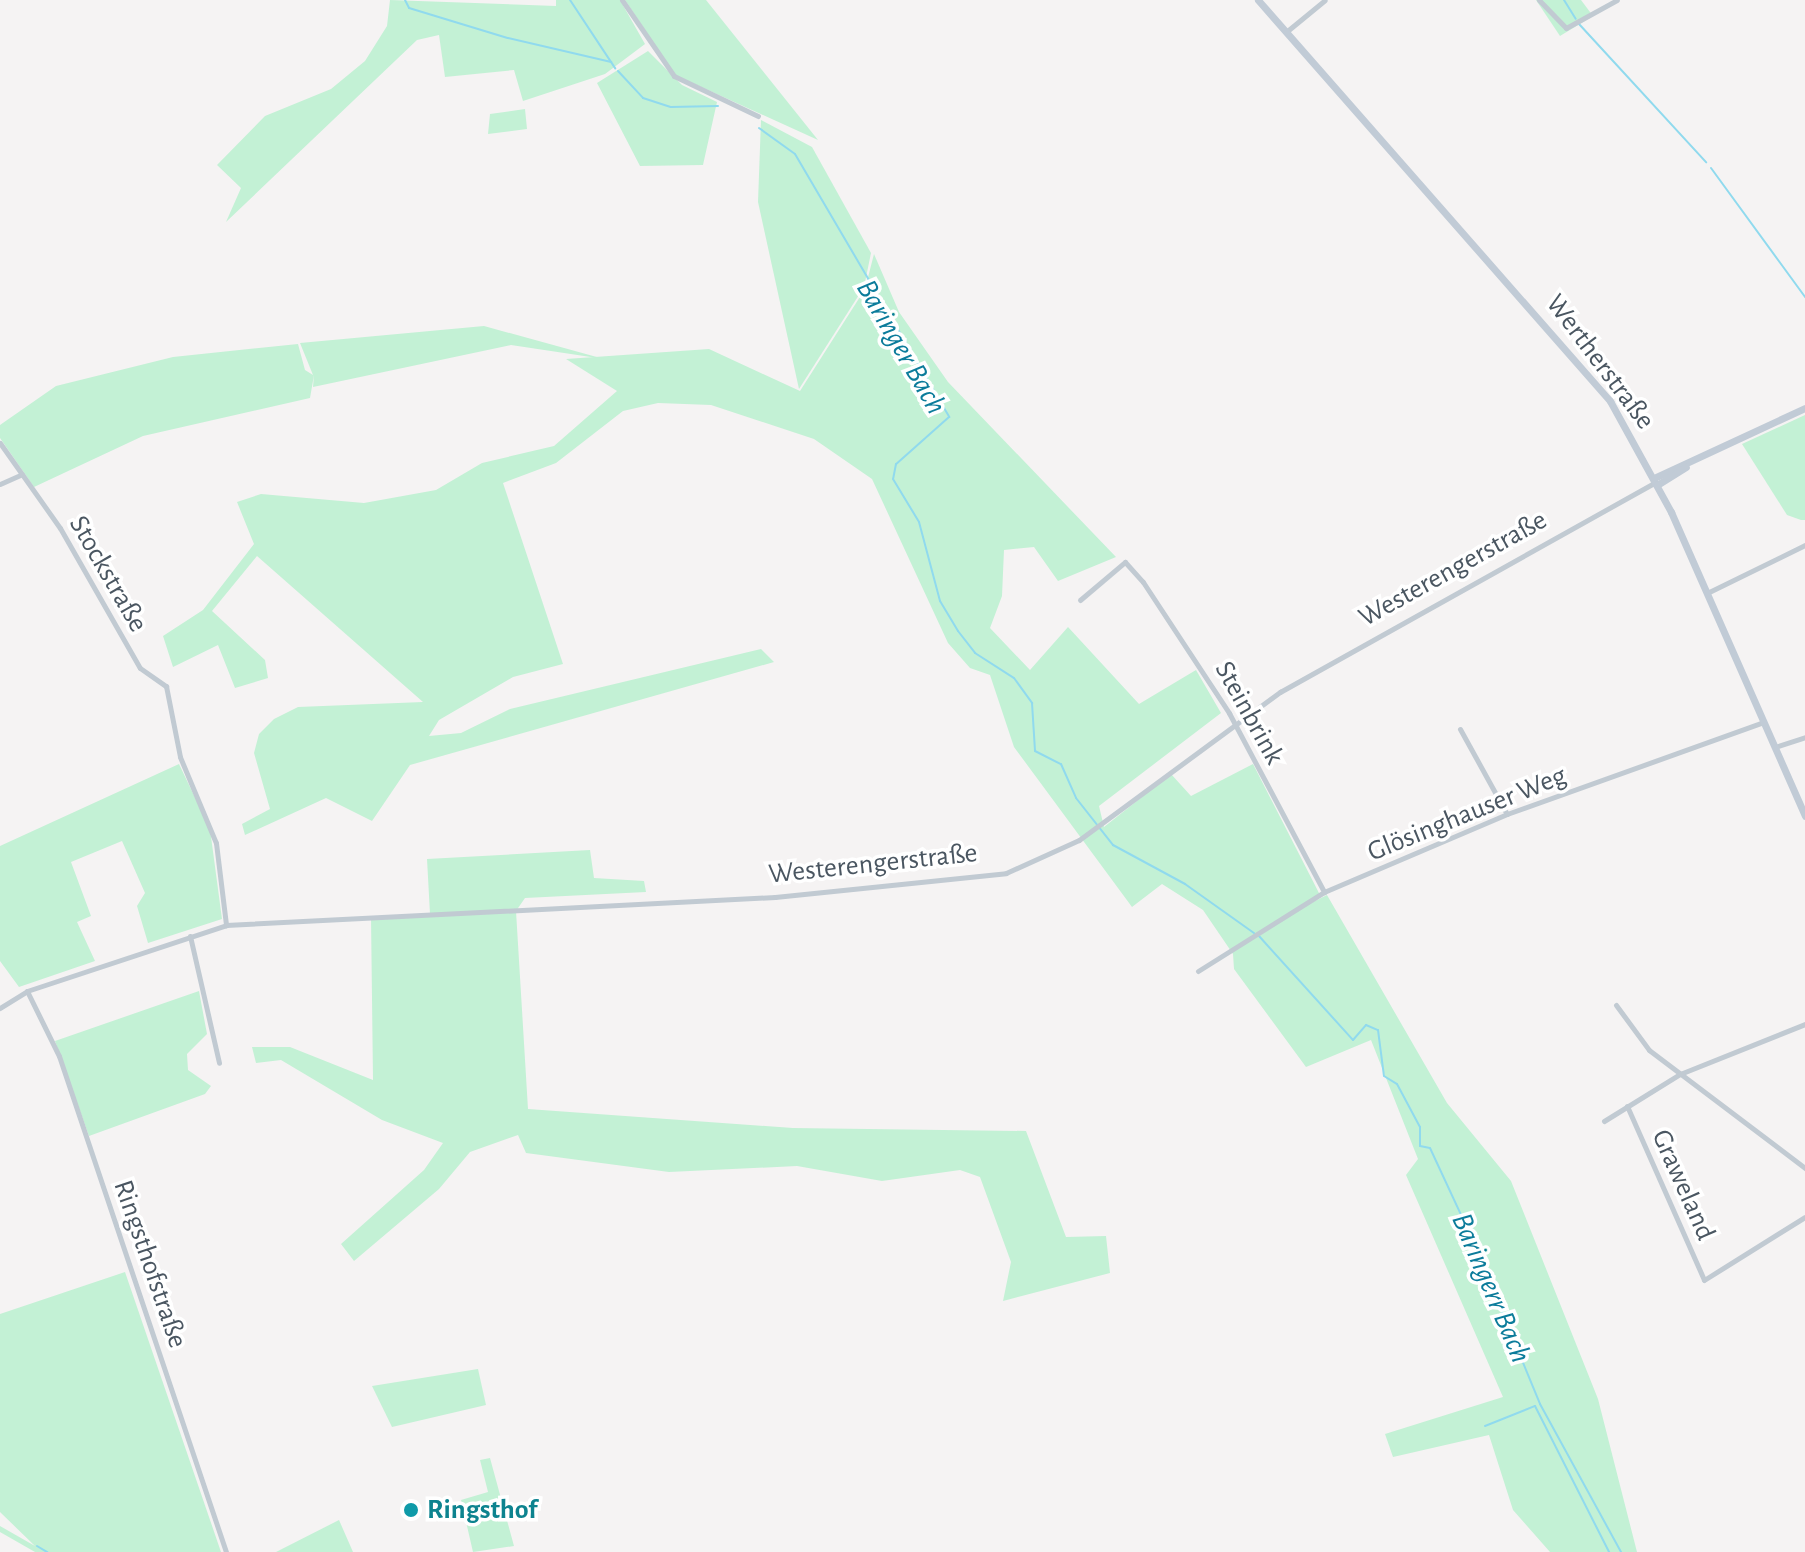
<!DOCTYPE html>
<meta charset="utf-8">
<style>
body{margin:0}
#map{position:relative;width:1805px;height:1552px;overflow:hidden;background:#f5f3f3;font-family:"Alegreya Sans",sans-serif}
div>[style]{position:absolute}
.green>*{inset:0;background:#c3f1d5}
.stream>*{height:2px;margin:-1px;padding:0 1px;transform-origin:1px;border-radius:1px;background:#90daee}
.street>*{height:5px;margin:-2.5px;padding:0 2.5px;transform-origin:2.5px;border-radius:2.5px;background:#c1cad2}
.secondary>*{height:7px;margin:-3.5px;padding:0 3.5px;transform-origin:3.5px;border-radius:3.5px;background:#c1cbd6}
.dots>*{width:22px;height:22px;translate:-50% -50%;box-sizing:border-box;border:4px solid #fff;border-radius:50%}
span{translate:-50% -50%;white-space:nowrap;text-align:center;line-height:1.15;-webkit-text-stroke:7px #fff;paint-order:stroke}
.street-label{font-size:28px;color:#4a5661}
.culture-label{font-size:28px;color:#0d838f;font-weight:700}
.left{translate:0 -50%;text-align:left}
.water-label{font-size:30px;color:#0c7c9b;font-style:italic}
</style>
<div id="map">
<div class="green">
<div style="clip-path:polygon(390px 0,556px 6px,556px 0,620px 0,645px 44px,605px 74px,523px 101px,514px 70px,445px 77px,439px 35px,417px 40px,226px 222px,241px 188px,217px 165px,265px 116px,331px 89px,365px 61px,387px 26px)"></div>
<div style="clip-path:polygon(625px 0,706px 0,818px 140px,675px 75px)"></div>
<div style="clip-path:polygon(1536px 0,1581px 0,1593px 16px,1560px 36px)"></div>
<div style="clip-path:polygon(648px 51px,682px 85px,717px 102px,703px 165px,640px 166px,597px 83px)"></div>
<div style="clip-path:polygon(525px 109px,527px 129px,488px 134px,490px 114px)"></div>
<div style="clip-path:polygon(761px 120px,812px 147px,871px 253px,864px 287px,799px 389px,758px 202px)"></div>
<div style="clip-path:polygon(874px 254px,899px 312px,948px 382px,1116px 557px,1058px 581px,1034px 547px,1004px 550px,1002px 596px,990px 628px,1030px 670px,1068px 627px,1139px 704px,1196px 670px,1221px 713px,1099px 806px,1104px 827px,1171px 774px,1191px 796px,1253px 764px,1320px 895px,1293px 912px,1327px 895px,1447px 1103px,1511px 1181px,1598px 1399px,1637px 1552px,1550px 1552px,1513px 1510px,1489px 1435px,1393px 1457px,1385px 1434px,1503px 1397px,1406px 1175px,1418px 1159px,1371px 1040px,1306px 1067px,1234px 969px,1233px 954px,1203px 910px,1162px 884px,1132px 907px,1014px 747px,990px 675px,970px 668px,948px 643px,872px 479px,814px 439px,711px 405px,658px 403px,623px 411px,556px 463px,503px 483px,563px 664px,513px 677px,439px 720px,429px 736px,461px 733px,510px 709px,761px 649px,774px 662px,410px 765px,372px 821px,326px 798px,245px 835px,242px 824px,270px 809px,254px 753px,259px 734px,274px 719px,298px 707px,423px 702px,257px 556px,212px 611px,265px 660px,268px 678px,235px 688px,218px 645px,173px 667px,163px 636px,203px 610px,254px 544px,237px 502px,261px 494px,364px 503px,436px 490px,482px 463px,554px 446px,617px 391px,566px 359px,709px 349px,800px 391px,865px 289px)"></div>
<div style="clip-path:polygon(484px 326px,604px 359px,511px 345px,313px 387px,314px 375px,310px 398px,143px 436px,34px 487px,0 438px,0 425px,56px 386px,173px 357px,298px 344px,305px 370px,313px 375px,300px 343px)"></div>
<div style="clip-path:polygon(1805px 415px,1805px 520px,1801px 520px,1787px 515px,1742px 444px)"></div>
<div style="clip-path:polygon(179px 764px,210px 829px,222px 919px,148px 943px,137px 906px,145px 893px,122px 841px,71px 862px,91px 916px,77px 922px,95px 961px,19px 987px,0 961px,0 846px)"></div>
<div style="clip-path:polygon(590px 850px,594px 878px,644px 881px,646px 892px,525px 898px,516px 911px,528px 1109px,793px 1128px,1026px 1131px,1066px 1237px,1106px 1236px,1110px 1273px,1003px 1301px,1011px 1262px,980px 1177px,960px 1170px,882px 1181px,797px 1166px,669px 1172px,526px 1153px,518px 1135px,470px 1152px,439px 1189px,354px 1261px,341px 1244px,424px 1170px,443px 1143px,382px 1120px,281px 1060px,256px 1063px,252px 1047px,290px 1047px,373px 1080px,371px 917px,430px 914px,427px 859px)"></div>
<div style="clip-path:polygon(199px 991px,207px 1034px,187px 1054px,188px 1070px,211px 1086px,205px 1094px,89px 1136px,55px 1041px)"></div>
<div style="clip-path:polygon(125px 1272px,221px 1552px,35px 1552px,0 1532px,0 1526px,35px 1546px,0 1512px,0 1314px)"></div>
<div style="clip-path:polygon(478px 1369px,486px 1405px,392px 1427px,372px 1386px)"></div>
<div style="clip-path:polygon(490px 1458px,514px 1546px,473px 1552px,461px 1500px,488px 1492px,480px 1460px)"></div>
<div style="clip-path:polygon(339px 1520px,353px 1552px,276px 1552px)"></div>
</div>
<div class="stream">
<div style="left:405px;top:0;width:9px;rotate:63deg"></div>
<div style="left:409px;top:8px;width:103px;rotate:16.9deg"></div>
<div style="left:508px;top:38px;width:106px;rotate:13.1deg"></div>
<div style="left:570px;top:0;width:82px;rotate:56.5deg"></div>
<div style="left:1564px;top:0;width:22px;rotate:58deg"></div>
<div style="left:1579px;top:24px;width:188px;rotate:47.4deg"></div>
<div style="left:618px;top:71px;width:37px;rotate:47deg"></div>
<div style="left:643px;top:98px;width:29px;rotate:18deg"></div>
<div style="left:671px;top:107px;width:47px;rotate:-1.2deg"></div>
<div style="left:759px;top:128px;width:44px;rotate:35.8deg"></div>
<div style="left:795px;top:154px;width:305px;rotate:59.6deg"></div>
<div style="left:949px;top:417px;width:71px;rotate:138.4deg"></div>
<div style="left:896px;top:464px;width:15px;rotate:101deg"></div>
<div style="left:893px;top:479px;width:50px;rotate:58.8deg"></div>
<div style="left:919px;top:522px;width:82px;rotate:75.1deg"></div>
<div style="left:940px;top:601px;width:35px;rotate:59deg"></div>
<div style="left:958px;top:631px;width:28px;rotate:52deg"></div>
<div style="left:975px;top:653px;width:46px;rotate:32.7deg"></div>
<div style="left:1014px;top:678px;width:31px;rotate:54deg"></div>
<div style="left:1032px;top:703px;width:48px;rotate:86.4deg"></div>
<div style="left:1035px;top:751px;width:29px;rotate:27deg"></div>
<div style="left:1061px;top:764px;width:37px;rotate:66deg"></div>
<div style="left:1076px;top:798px;width:60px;rotate:51.8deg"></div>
<div style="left:1113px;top:845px;width:82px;rotate:28.4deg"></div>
<div style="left:1185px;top:884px;width:85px;rotate:35.4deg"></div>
<div style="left:1711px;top:168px;width:160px;rotate:53.9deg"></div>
<div style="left:1259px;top:936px;width:140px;rotate:47.9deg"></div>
<div style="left:1353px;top:1040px;width:20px;rotate:-49deg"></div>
<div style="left:1366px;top:1025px;width:13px;rotate:23deg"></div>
<div style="left:1378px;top:1030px;width:46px;rotate:82.6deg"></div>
<div style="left:1384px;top:1076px;width:15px;rotate:32deg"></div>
<div style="left:1397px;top:1084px;width:49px;rotate:61.9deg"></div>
<div style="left:1420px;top:1127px;width:19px;rotate:90deg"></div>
<div style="left:1420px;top:1146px;width:10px;rotate:11deg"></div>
<div style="left:1430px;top:1148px;width:95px;rotate:65.1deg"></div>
<div style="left:1470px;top:1234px;width:184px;rotate:67.6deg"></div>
<div style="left:1540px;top:1404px;width:169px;rotate:61.3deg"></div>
<div style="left:1485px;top:1426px;width:54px;rotate:-21.8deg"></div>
<div style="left:1535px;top:1406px;width:164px;rotate:63.1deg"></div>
<div style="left:37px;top:1546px;width:12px;rotate:31deg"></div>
</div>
<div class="street">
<div style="left:622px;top:0;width:92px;rotate:55.6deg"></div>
<div style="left:674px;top:76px;width:93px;rotate:25.5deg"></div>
<div style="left:1539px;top:0;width:39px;rotate:46deg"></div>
<div style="left:1566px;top:28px;width:58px;rotate:-28.8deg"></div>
<div style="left:1286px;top:32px;width:50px;rotate:-39.4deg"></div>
<div style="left:0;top:443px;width:104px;rotate:54.8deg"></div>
<div style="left:60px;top:528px;width:161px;rotate:60.3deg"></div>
<div style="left:140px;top:668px;width:32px;rotate:35deg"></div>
<div style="left:166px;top:686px;width:72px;rotate:78.8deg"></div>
<div style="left:180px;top:757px;width:93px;rotate:67.3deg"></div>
<div style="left:216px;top:843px;width:83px;rotate:83deg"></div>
<div style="left:0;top:484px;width:24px;rotate:-24deg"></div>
<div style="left:1707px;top:593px;width:109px;rotate:-26.1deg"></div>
<div style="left:1080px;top:600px;width:59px;rotate:-40.2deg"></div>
<div style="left:1125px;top:562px;width:27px;rotate:48deg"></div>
<div style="left:1143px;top:582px;width:157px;rotate:56.7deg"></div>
<div style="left:1229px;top:713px;width:203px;rotate:62deg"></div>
<div style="left:1460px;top:729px;width:97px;rotate:61.1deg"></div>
<div style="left:1775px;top:747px;width:32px;rotate:-18deg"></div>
<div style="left:190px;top:936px;width:130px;rotate:77.1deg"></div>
<div style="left:1198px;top:971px;width:149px;rotate:-32.1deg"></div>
<div style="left:1324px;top:892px;width:199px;rotate:-23.1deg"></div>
<div style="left:1507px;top:814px;width:273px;rotate:-19.7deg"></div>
<div style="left:27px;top:991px;width:72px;rotate:63.8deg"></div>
<div style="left:59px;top:1056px;width:523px;rotate:71.39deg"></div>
<div style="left:1616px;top:1005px;width:56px;rotate:53.7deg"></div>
<div style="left:1649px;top:1050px;width:196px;rotate:37.1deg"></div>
<div style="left:0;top:1008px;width:32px;rotate:-32deg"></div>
<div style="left:27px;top:991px;width:210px;rotate:-18.3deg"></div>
<div style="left:226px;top:925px;width:550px;rotate:-2.92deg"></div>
<div style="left:775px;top:897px;width:232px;rotate:-5.9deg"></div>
<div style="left:1006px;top:873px;width:80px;rotate:-24.3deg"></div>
<div style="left:1079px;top:840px;width:250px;rotate:-36.4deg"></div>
<div style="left:1280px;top:692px;width:430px;rotate:-29.2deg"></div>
<div style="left:1627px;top:1106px;width:190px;rotate:66.1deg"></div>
<div style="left:1704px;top:1280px;width:119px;rotate:-32deg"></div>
<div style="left:1604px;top:1121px;width:89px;rotate:-31.7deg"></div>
<div style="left:1680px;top:1074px;width:135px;rotate:-21.8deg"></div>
</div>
<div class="secondary">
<div style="left:1258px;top:0;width:534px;rotate:48.72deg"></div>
<div style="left:1610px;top:401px;width:127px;rotate:61.2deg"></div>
<div style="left:1671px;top:512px;width:332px;rotate:66.2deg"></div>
<div style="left:1654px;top:478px;width:166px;rotate:-24.9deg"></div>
<div style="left:1657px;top:485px;width:34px;rotate:-32deg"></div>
</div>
<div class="dots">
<div style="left:411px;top:1510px;background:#0f9aa8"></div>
</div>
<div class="street-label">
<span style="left:1600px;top:362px;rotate:53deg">Wertherstraße</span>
<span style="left:1453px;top:569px;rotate:-29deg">Westerengerstraße</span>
<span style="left:108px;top:574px;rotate:60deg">Stockstraße</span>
<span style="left:1249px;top:713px;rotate:61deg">Steinbrink</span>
<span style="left:1467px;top:814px;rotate:-22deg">Glösinghauser Weg</span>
<span style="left:873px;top:864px;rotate:-6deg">Westerengerstraße</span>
<span style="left:1683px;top:1185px;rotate:66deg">Graweland</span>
<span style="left:150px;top:1264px;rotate:71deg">Ringsthofstraße</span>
</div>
<div class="culture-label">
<span class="left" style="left:427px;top:1510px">Ringsthof</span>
</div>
<div class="water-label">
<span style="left:901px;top:347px;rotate:60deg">Baringer Bach</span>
<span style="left:1491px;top:1288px;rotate:67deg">Baringerr Bach</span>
</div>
</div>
